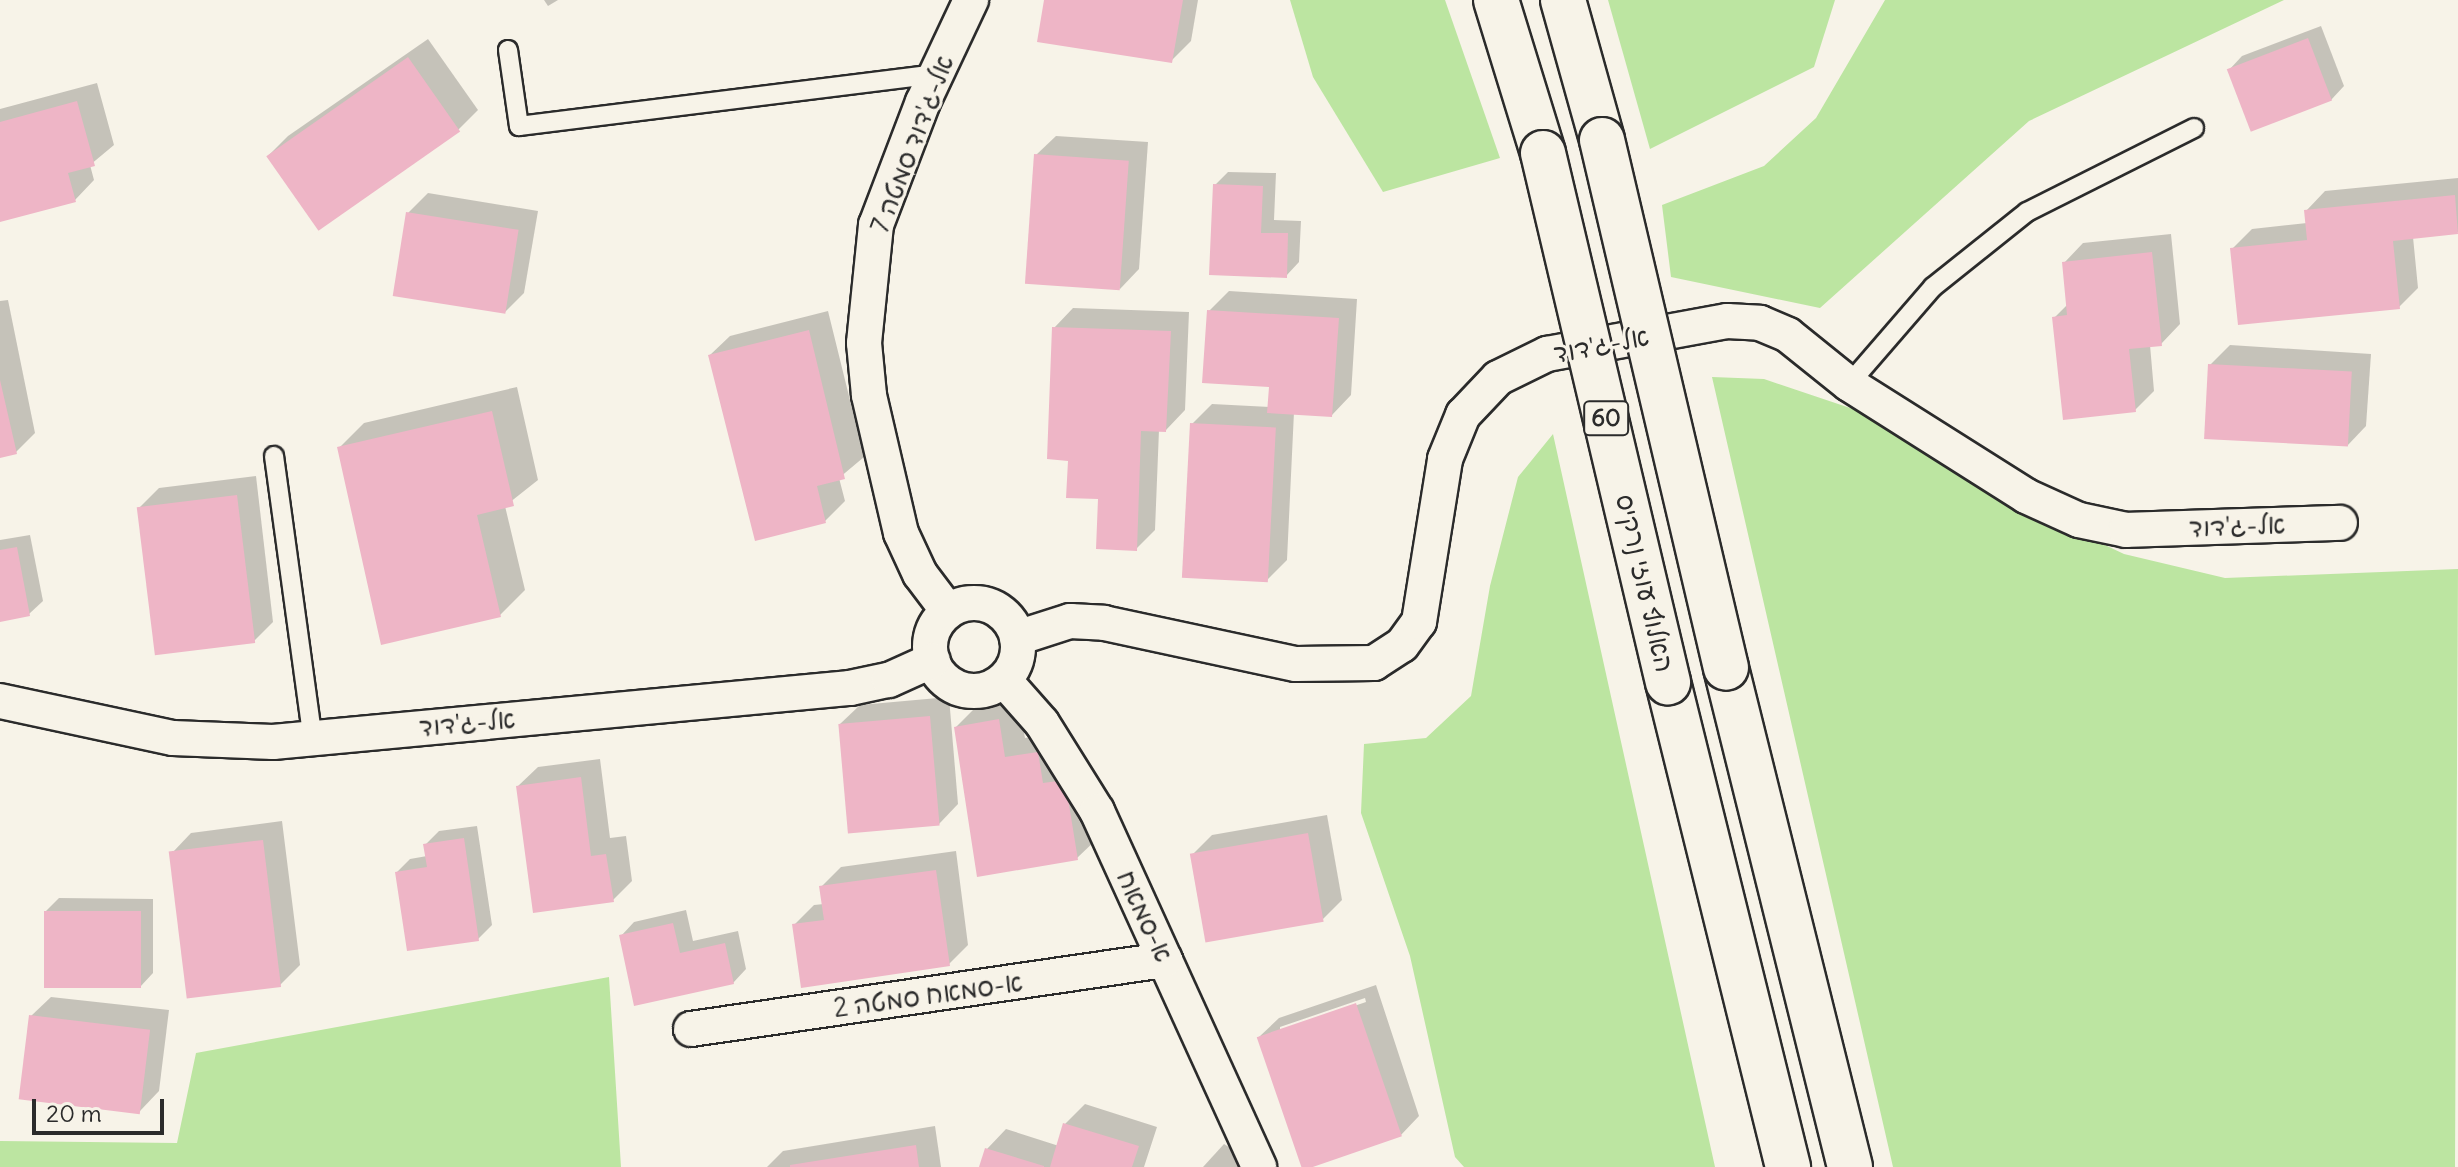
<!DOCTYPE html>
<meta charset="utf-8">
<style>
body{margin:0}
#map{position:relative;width:2458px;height:1167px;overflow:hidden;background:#f7f3e8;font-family:Delius,"Playpen Sans Hebrew",sans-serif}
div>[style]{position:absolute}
.green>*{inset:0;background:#bce5a1}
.shadow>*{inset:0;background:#0003}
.building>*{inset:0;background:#eeb5c6;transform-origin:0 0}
.roads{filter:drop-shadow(2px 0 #2b2b2b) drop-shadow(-2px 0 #2b2b2b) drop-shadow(0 2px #2b2b2b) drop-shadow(0 -2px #2b2b2b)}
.service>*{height:18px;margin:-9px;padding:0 9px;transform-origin:9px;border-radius:9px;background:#f7f3e8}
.minor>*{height:34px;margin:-17px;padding:0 17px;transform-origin:17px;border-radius:17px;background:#f7f3e8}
.minor>.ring{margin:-17px;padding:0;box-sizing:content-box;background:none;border:34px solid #f7f3e8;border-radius:50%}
.trunk>*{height:44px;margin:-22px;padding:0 22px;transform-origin:22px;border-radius:22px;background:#f7f3e8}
.bridges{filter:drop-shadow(2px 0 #2b2b2b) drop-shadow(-2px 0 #2b2b2b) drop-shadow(0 2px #2b2b2b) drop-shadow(0 -2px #2b2b2b)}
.trunk-bridge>*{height:44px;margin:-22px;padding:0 22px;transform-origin:22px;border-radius:22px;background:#f7f3e8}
span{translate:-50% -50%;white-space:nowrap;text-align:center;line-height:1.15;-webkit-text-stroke:6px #f7f3e8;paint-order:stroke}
.shield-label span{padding:2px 6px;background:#f7f3e8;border:2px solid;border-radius:6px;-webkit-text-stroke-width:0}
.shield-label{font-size:24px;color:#2b2b2b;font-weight:700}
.street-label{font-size:26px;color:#2b2b2b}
.scale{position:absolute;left:32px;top:1099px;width:132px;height:36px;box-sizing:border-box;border:4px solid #2b2b2b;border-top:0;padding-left:10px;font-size:24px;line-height:28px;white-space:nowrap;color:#2b2b2b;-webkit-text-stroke:6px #f7f3e8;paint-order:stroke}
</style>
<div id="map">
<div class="green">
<div style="clip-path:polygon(1290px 0,1445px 0,1500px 158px,1383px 192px,1313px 77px)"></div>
<div style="clip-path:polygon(1608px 0,1835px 0,1814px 67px,1650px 149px)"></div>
<div style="clip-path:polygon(1885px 0,2284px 0,2029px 121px,1820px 308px,1671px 277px,1662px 205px,1764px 166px,1816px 118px)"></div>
<div style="clip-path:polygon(1712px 377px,1764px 379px,1865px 413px,1993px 492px,2124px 554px,2225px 578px,2458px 569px,2455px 1167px,1893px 1167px)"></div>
<div style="clip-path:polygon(1553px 434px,1715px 1167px,1464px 1167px,1455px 1157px,1410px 956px,1361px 813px,1364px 744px,1426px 738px,1471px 696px,1490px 586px,1518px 477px)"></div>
<div style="clip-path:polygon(609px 977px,621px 1167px,0 1167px,0 1141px,177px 1143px,196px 1053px)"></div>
</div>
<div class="shadow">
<div style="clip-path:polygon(544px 0,558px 0,548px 6px)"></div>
<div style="clip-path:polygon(1046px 0,1198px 0,1191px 41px,1171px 61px)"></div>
<div style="clip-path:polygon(2321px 26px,2344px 86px,2331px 100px,2229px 70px,2242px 56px)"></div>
<div style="clip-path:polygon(428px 39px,478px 110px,458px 130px,268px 156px,288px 136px)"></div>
<div style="clip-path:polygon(97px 83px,114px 145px,90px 165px,94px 180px,75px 200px,0 219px,0 109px)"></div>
<div style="clip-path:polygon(1056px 136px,1148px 142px,1139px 269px,1120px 289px,1036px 155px)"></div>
<div style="clip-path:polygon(1228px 172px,1276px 173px,1274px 220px,1301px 221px,1299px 262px,1286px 276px,1215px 185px)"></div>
<div style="clip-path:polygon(2458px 178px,2458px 232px,2413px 237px,2418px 288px,2399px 307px,2232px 249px,2252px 229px,2307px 223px,2306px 211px,2325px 191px)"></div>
<div style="clip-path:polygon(428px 193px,538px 211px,524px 293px,504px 313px,408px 213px)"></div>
<div style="clip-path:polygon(2171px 234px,2180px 324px,2161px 344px,2150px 345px,2154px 391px,2135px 410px,2055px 317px,2068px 304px,2064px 263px,2083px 243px)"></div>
<div style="clip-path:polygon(1229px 291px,1357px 299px,1351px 395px,1332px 415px,1294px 412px,1287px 560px,1267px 580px,1192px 424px,1212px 404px,1270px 407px,1271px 385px,1209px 311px)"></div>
<div style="clip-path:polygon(8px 300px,35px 433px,16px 452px,0 456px,0 301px)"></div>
<div style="clip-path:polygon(1073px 308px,1189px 312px,1185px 410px,1166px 430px,1159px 430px,1155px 530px,1136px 549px,1070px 459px,1054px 328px)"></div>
<div style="clip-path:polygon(828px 311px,864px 457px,839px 478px,845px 501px,825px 521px,710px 355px,730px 336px)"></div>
<div style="clip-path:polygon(2230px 345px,2371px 354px,2366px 426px,2347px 446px,2210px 365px)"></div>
<div style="clip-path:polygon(517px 387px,538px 480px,505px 506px,525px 590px,500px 615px,339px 448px,364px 423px)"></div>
<div style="clip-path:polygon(256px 476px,273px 622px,253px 642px,139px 508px,159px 488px)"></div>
<div style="clip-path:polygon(30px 535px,43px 601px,29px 614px,0 620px,0 540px)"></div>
<div style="clip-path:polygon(949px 697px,958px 804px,939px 824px,840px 724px,860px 705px)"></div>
<div style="clip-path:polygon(1018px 701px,1025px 738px,1057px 733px,1097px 839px,1077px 858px,956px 727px,975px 708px)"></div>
<div style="clip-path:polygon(600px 759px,610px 838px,626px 836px,632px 881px,613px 900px,518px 786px,538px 767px)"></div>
<div style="clip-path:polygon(1327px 815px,1342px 900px,1322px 920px,1192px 855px,1212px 835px)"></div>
<div style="clip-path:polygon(282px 821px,300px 965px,280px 985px,172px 853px,191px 833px)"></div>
<div style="clip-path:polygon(477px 826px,492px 925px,478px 939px,397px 872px,410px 859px,427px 856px,426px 844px,439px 831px)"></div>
<div style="clip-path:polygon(956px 851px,968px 945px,949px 964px,794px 925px,814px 905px,824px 904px,821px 887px,841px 867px)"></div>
<div style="clip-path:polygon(59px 898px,153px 899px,153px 973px,140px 987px,46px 911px)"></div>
<div style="clip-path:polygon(686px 910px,693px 941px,738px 931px,746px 969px,733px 983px,621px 936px,634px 922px)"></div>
<div style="clip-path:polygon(evenodd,1376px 985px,1419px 1116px,1400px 1136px,1303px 1167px,1259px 1037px,1279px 1018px,1376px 985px,1365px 998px,1366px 1002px,1280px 1031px,1280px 1027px,1365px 998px)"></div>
<div style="clip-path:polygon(51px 997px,169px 1010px,159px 1091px,140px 1111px,31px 1016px)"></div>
<div style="clip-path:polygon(1085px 1104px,1157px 1127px,1144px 1167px,981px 1167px,987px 1149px,1006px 1129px,1059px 1146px,1065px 1124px)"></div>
<div style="clip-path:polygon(935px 1126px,941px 1167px,767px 1167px,783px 1151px)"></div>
<div style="clip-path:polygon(1224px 1144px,1261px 1167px,1203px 1167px)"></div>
</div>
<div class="building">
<div style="clip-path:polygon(1044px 0,1183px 0,1172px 63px,1037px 42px)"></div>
<div style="left:2308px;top:38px;width:67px;height:87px;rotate:69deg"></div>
<div style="left:408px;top:57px;width:91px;height:173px;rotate:55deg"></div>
<div style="clip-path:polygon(77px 101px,95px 166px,68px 173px,76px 202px,0 222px,0 122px)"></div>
<div style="left:1034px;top:154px;width:95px;height:130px;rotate:4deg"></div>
<div style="clip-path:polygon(1213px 184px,1263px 186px,1261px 233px,1288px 233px,1287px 278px,1209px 275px)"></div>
<div style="clip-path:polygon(2455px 195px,2458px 234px,2393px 241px,2400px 309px,2238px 325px,2230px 248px,2307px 240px,2304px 210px)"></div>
<div style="left:406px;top:212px;width:114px;height:85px;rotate:9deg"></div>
<div style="clip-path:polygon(2152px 252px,2162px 346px,2129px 349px,2136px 412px,2063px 420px,2052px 317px,2067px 315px,2062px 262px)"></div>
<div style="clip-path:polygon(1207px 310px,1339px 318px,1332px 417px,1267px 413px,1269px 387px,1202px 383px)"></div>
<div style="clip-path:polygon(1052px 327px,1171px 331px,1166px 432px,1141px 431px,1137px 551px,1096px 549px,1098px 499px,1066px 498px,1068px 461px,1047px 459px)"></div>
<div style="clip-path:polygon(809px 330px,845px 479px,817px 486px,826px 523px,755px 541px,708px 355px)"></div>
<div style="left:2208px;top:364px;width:144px;height:75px;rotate:3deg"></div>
<div style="clip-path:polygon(0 380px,17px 454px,0 458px)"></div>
<div style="clip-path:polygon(492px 411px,514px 506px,477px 515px,501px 617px,381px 645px,337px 447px)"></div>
<div style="left:1190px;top:423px;width:86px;height:155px;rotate:3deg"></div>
<div style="left:237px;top:495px;width:149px;height:101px;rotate:83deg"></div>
<div style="clip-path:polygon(17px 547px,30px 616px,0 622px,0 550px)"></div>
<div style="left:930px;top:716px;width:110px;height:92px;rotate:85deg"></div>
<div style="clip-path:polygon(999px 719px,1005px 757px,1038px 752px,1043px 783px,1065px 780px,1078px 860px,977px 877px,954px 727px)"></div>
<div style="clip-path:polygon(581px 777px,591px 856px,606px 854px,614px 902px,533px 913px,516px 786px)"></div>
<div style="left:1308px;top:833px;width:90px;height:120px;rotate:80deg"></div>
<div style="clip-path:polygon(464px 838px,479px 941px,407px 951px,395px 872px,427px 867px,423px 844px)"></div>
<div style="left:263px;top:840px;width:148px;height:95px;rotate:83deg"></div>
<div style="clip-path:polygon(936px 870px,950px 966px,801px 988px,792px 924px,824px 920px,819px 886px)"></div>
<div style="left:44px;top:911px;width:97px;height:77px"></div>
<div style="clip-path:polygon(673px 923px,680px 953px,725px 943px,734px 984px,634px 1006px,619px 935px)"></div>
<div style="left:1356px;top:1003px;width:141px;height:105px;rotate:71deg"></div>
<div style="left:29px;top:1015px;width:122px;height:85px;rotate:7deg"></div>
<div style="clip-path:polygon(1063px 1123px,1139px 1146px,1132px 1167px,1050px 1167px)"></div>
<div style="clip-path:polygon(916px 1145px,919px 1167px,790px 1167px,790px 1165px)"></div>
<div style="clip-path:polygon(985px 1148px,1044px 1166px,1044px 1167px,979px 1167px)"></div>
</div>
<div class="roads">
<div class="service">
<div style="left:508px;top:50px;width:77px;rotate:81.8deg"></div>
<div style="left:519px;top:126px;width:421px;rotate:-7.1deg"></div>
<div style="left:1849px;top:384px;width:128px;rotate:-49.1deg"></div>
<div style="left:1933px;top:287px;width:120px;rotate:-38.6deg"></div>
<div style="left:2027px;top:212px;width:187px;rotate:-26.7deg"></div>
<div style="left:274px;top:456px;width:286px;rotate:82.2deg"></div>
</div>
<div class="minor">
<div class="ring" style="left:930px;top:603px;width:54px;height:54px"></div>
<div style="left:948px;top:611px;width:46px;rotate:-127.1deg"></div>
<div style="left:920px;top:574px;width:45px;rotate:-114.9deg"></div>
<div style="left:901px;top:533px;width:142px;rotate:-103.1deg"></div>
<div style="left:869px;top:395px;width:52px;rotate:-95.5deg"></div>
<div style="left:864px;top:343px;width:119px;rotate:-84.2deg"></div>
<div style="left:876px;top:225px;width:132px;rotate:-69.1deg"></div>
<div style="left:923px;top:102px;width:113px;rotate:-64.8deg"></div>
<div style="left:1017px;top:638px;width:56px;rotate:-17.8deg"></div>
<div style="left:1070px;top:621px;width:34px;rotate:3deg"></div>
<div style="left:1104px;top:623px;width:196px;rotate:12.1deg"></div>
<div style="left:1296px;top:664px;width:78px;rotate:-0.7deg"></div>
<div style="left:1374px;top:663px;width:33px;rotate:-33deg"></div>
<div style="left:1402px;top:645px;width:29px;rotate:-54deg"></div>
<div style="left:1419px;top:622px;width:165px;rotate:-80.9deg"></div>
<div style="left:1445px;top:459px;width:48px;rotate:-67.8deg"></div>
<div style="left:1463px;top:415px;width:51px;rotate:-46.6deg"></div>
<div style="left:1498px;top:378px;width:55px;rotate:-26.1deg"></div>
<div style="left:1547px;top:354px;width:183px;rotate:-10.4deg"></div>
<div style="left:1727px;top:321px;width:33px;rotate:3deg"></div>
<div style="left:1760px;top:323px;width:30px;rotate:23deg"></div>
<div style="left:1788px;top:335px;width:78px;rotate:38.8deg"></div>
<div style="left:1849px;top:384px;width:209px;rotate:32.3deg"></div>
<div style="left:2026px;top:496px;width:58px;rotate:24.4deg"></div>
<div style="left:2079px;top:520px;width:48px;rotate:12deg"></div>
<div style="left:2126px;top:530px;width:214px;rotate:-1.9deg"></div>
<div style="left:1004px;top:680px;width:57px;rotate:48.5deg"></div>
<div style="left:1042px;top:723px;width:104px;rotate:58deg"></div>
<div style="left:1097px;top:811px;width:391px;rotate:65.5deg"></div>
<div style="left:0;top:701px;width:177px;rotate:12.1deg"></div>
<div style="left:173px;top:738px;width:100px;rotate:2.3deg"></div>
<div style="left:273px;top:742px;width:580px;rotate:-5.35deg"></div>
<div style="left:850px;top:688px;width:40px;rotate:-12deg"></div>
<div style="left:889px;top:680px;width:48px;rotate:-24.4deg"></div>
<div style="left:691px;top:1029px;width:479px;rotate:-8.3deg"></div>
</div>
<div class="trunk">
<div style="left:1496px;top:0;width:160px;rotate:72.9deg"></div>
<div style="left:1563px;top:0;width:145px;rotate:74.4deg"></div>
<div style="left:1726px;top:668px;width:514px;rotate:76.04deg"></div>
<div style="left:1668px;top:682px;width:500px;rotate:76.1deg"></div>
</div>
</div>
<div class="bridges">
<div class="trunk-bridge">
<div style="left:1602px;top:140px;width:542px;rotate:76.78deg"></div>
<div style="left:1543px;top:153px;width:544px;rotate:76.71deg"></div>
</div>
</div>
<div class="shield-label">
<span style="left:1606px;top:418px">60</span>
</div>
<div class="street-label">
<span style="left:912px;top:144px;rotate:-69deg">אל-ג'דוד סמטה 7</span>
<span style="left:1601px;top:345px;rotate:-11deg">אל-ג'דוד</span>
<span style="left:2237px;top:526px;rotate:-2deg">אל-ג'דוד</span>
<span style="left:1645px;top:583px;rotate:77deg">האלוף עוזי נרקיס</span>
<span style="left:467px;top:723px;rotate:-5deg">אל-ג'דוד</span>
<span style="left:1145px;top:916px;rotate:65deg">א-סמאח</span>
<span style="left:928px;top:995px;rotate:-8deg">א-סמאח סמטה 2</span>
</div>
<div class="scale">20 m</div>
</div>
